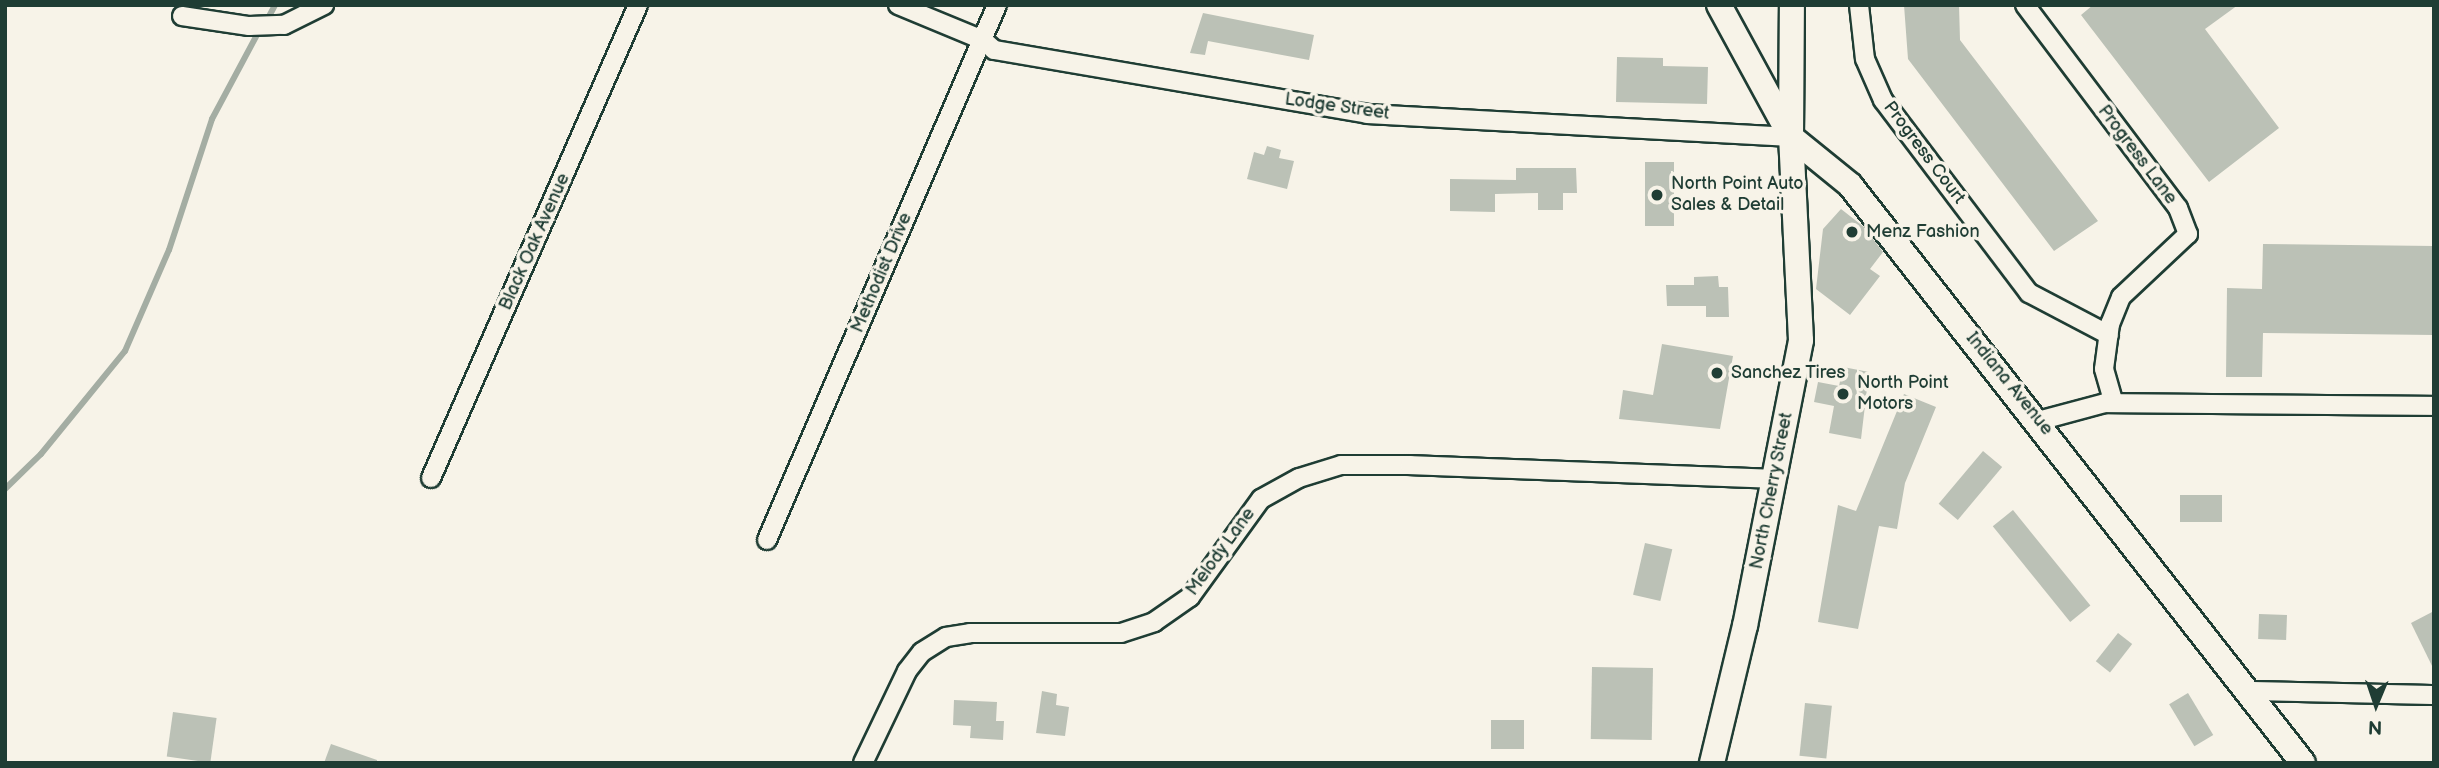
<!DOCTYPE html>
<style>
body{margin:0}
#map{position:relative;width:2439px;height:768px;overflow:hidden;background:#f7f3e8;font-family:"Balsamiq Sans",sans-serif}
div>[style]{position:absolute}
.stream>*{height:6px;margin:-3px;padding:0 3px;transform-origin:3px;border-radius:3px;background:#a4ada3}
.building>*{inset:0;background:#bbc1b6;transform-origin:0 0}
.roads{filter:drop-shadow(2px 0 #1f3d34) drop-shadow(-2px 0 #1f3d34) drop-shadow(0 2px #1f3d34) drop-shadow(0 -2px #1f3d34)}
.minor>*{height:18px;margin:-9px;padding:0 9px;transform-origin:9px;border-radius:9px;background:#f7f3e8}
.secondary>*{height:24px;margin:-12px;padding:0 12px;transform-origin:12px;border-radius:12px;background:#f7f3e8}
.dots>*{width:19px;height:19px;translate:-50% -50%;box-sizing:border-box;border:4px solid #f7f3e8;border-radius:50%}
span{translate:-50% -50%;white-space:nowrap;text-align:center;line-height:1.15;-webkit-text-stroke:7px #f7f3e8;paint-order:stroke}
.street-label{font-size:18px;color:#1f3d34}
.poi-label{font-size:18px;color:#1f3d34}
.left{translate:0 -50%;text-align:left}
.frame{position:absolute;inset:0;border:7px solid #1f3d34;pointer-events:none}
.north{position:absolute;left:2341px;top:670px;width:70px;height:70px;-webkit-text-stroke:5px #f7f3e8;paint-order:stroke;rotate:182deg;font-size:19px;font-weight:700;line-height:28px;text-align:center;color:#1f3d34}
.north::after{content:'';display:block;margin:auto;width:24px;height:32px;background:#1f3d34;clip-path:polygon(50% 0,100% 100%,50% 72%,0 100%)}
</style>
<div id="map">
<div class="stream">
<div style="left:266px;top:22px;width:19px;rotate:-62deg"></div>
<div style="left:5px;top:489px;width:50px;rotate:-44.2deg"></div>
<div style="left:41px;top:454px;width:133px;rotate:-50.8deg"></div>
<div style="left:125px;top:351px;width:110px;rotate:-66.5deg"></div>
<div style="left:169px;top:250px;width:138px;rotate:-71.8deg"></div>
<div style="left:212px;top:119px;width:100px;rotate:-61.9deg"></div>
</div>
<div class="building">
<div style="clip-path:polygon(1904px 5px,1959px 5px,1960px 40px,2098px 221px,2054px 251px,1908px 59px)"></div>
<div style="clip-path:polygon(2093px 5px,2238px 5px,2205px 29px,2279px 128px,2209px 182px,2081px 15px)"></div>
<div style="clip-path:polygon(1203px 13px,1314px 35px,1309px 60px,1208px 41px,1205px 55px,1190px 53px)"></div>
<div style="clip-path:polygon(1617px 57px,1663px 58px,1663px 66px,1708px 67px,1707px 104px,1616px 102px)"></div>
<div style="clip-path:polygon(1267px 146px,1281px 150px,1279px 158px,1294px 161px,1287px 189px,1247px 179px,1254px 152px,1264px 155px)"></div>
<div style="left:1645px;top:162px;width:29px;height:64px"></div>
<div style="clip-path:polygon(1516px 168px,1576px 168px,1577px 193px,1563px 193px,1563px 210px,1538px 210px,1538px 193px,1495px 194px,1495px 212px,1450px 211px,1450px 179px,1516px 180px)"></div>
<div style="clip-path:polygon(1841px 209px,1864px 227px,1883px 252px,1870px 269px,1880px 276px,1850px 315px,1816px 289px,1823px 229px)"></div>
<div style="clip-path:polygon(2263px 244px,2434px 246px,2434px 335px,2263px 333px,2262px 377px,2226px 377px,2227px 288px,2262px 289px)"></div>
<div style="clip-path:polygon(1718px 276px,1719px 287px,1728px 287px,1729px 317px,1706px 317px,1706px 306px,1667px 306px,1666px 285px,1694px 285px,1694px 277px)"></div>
<div style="clip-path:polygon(1662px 344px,1733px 356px,1720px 429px,1619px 419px,1623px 390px,1653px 395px)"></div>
<div style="clip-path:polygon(1843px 367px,1869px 372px,1861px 439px,1829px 433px,1834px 406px,1814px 402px,1818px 382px,1839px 386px)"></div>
<div style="clip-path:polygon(1904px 394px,1936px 407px,1905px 483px,1897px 529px,1879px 526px,1858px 629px,1818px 622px,1838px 505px,1856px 511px)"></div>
<div style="left:1983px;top:451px;width:25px;height:69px;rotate:40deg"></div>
<div style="left:2180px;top:495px;width:42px;height:27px"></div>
<div style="left:2013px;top:510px;width:123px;height:26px;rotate:51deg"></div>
<div style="left:1645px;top:543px;width:28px;height:53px;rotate:13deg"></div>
<div style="clip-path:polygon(2434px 611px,2434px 670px,2411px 623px)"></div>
<div style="left:2259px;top:614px;width:28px;height:25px;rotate:2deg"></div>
<div style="left:2118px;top:633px;width:18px;height:36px;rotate:38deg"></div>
<div style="left:1592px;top:667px;width:61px;height:72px;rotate:1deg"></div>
<div style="clip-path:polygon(1042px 691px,1057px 694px,1056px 705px,1069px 707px,1065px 736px,1036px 733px)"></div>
<div style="left:2188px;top:693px;width:49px;height:22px;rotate:59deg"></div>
<div style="clip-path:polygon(954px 700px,997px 702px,996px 721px,1004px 721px,1003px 740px,970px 738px,971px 726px,953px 725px)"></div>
<div style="left:1805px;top:703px;width:27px;height:53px;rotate:6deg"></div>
<div style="left:173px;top:712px;width:44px;height:45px;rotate:8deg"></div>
<div style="left:1491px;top:720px;width:33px;height:29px"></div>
<div style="clip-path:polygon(331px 744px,377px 760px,377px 763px,324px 763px)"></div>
</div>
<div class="roads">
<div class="minor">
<div style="left:898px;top:5px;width:92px;rotate:22.4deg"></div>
<div style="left:983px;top:40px;width:15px;rotate:42deg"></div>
<div style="left:994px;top:50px;width:378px;rotate:9.7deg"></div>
<div style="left:1367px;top:114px;width:425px;rotate:3.1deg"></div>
<div style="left:1859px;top:5px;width:54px;rotate:83.7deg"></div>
<div style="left:1865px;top:59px;width:45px;rotate:66.3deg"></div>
<div style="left:1883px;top:100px;width:242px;rotate:52.9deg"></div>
<div style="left:2029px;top:293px;width:90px;rotate:27.7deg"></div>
<div style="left:2025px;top:5px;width:254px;rotate:53deg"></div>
<div style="left:2178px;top:208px;width:28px;rotate:69deg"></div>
<div style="left:2188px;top:234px;width:92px;rotate:136.8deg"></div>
<div style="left:2121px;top:297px;width:29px;rotate:112deg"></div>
<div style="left:2110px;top:324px;width:45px;rotate:97.6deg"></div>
<div style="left:2104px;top:369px;width:35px;rotate:74deg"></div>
<div style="left:182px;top:16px;width:68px;rotate:8.5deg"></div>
<div style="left:249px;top:26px;width:35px;rotate:-2deg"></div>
<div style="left:284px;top:25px;width:45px;rotate:-26.6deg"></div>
<div style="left:2038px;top:421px;width:69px;rotate:-15deg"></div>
<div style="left:2105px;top:403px;width:329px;rotate:0.5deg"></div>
<div style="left:431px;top:478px;width:516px;rotate:-66.36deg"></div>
<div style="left:767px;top:540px;width:582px;rotate:-66.74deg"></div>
<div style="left:2251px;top:691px;width:183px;rotate:1.3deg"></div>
<div style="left:863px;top:763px;width:102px;rotate:-64.4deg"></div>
<div style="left:907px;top:671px;width:24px;rotate:-52deg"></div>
<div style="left:922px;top:652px;width:28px;rotate:-32deg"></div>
<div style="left:946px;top:637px;width:24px;rotate:-9deg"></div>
<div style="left:970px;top:633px;width:151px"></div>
<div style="left:1121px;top:633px;width:35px;rotate:-18deg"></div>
<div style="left:1154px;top:622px;width:44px;rotate:-34.8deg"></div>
<div style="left:1190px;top:597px;width:121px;rotate:-54.1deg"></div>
<div style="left:1261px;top:499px;width:43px;rotate:-28.9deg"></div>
<div style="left:1299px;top:478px;width:44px;rotate:-17.2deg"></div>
<div style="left:1341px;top:465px;width:69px"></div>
<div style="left:1410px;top:465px;width:365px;rotate:2.2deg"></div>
</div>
<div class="secondary">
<div style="left:1719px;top:5px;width:150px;rotate:61.4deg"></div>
<div style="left:1791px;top:137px;width:76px;rotate:39.1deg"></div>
<div style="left:1850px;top:185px;width:734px;rotate:51.91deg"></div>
<div style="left:1712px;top:763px;width:141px;rotate:-76.5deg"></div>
<div style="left:1745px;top:626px;width:291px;rotate:-78.9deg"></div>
<div style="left:1801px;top:340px;width:203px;rotate:-92.8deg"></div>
<div style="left:1791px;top:137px;width:132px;rotate:-89.6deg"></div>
</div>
</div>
<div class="dots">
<div style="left:1657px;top:195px;background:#1f3d34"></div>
<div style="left:1852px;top:232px;background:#1f3d34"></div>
<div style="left:1717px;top:373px;background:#1f3d34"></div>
<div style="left:1843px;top:394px;background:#1f3d34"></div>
</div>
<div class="street-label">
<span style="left:1337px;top:107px;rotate:8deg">Lodge Street</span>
<span style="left:1924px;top:153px;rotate:53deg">Progress Court</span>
<span style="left:2137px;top:155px;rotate:53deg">Progress Lane</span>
<span style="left:535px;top:242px;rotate:-66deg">Black Oak Avenue</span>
<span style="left:882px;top:273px;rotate:-67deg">Methodist Drive</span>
<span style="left:2009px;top:384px;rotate:51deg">Indiana Avenue</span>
<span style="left:1772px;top:491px;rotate:-79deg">North Cherry Street</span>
<span style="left:1221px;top:552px;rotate:-54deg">Melody Lane</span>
</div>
<div class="poi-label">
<span class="left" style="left:1671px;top:195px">North Point Auto<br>Sales &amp; Detail</span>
<span class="left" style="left:1866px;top:232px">Menz Fashion</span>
<span class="left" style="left:1731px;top:373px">Sanchez Tires</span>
<span class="left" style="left:1857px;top:394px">North Point<br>Motors</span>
</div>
<div class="frame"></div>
<div class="north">N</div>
</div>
